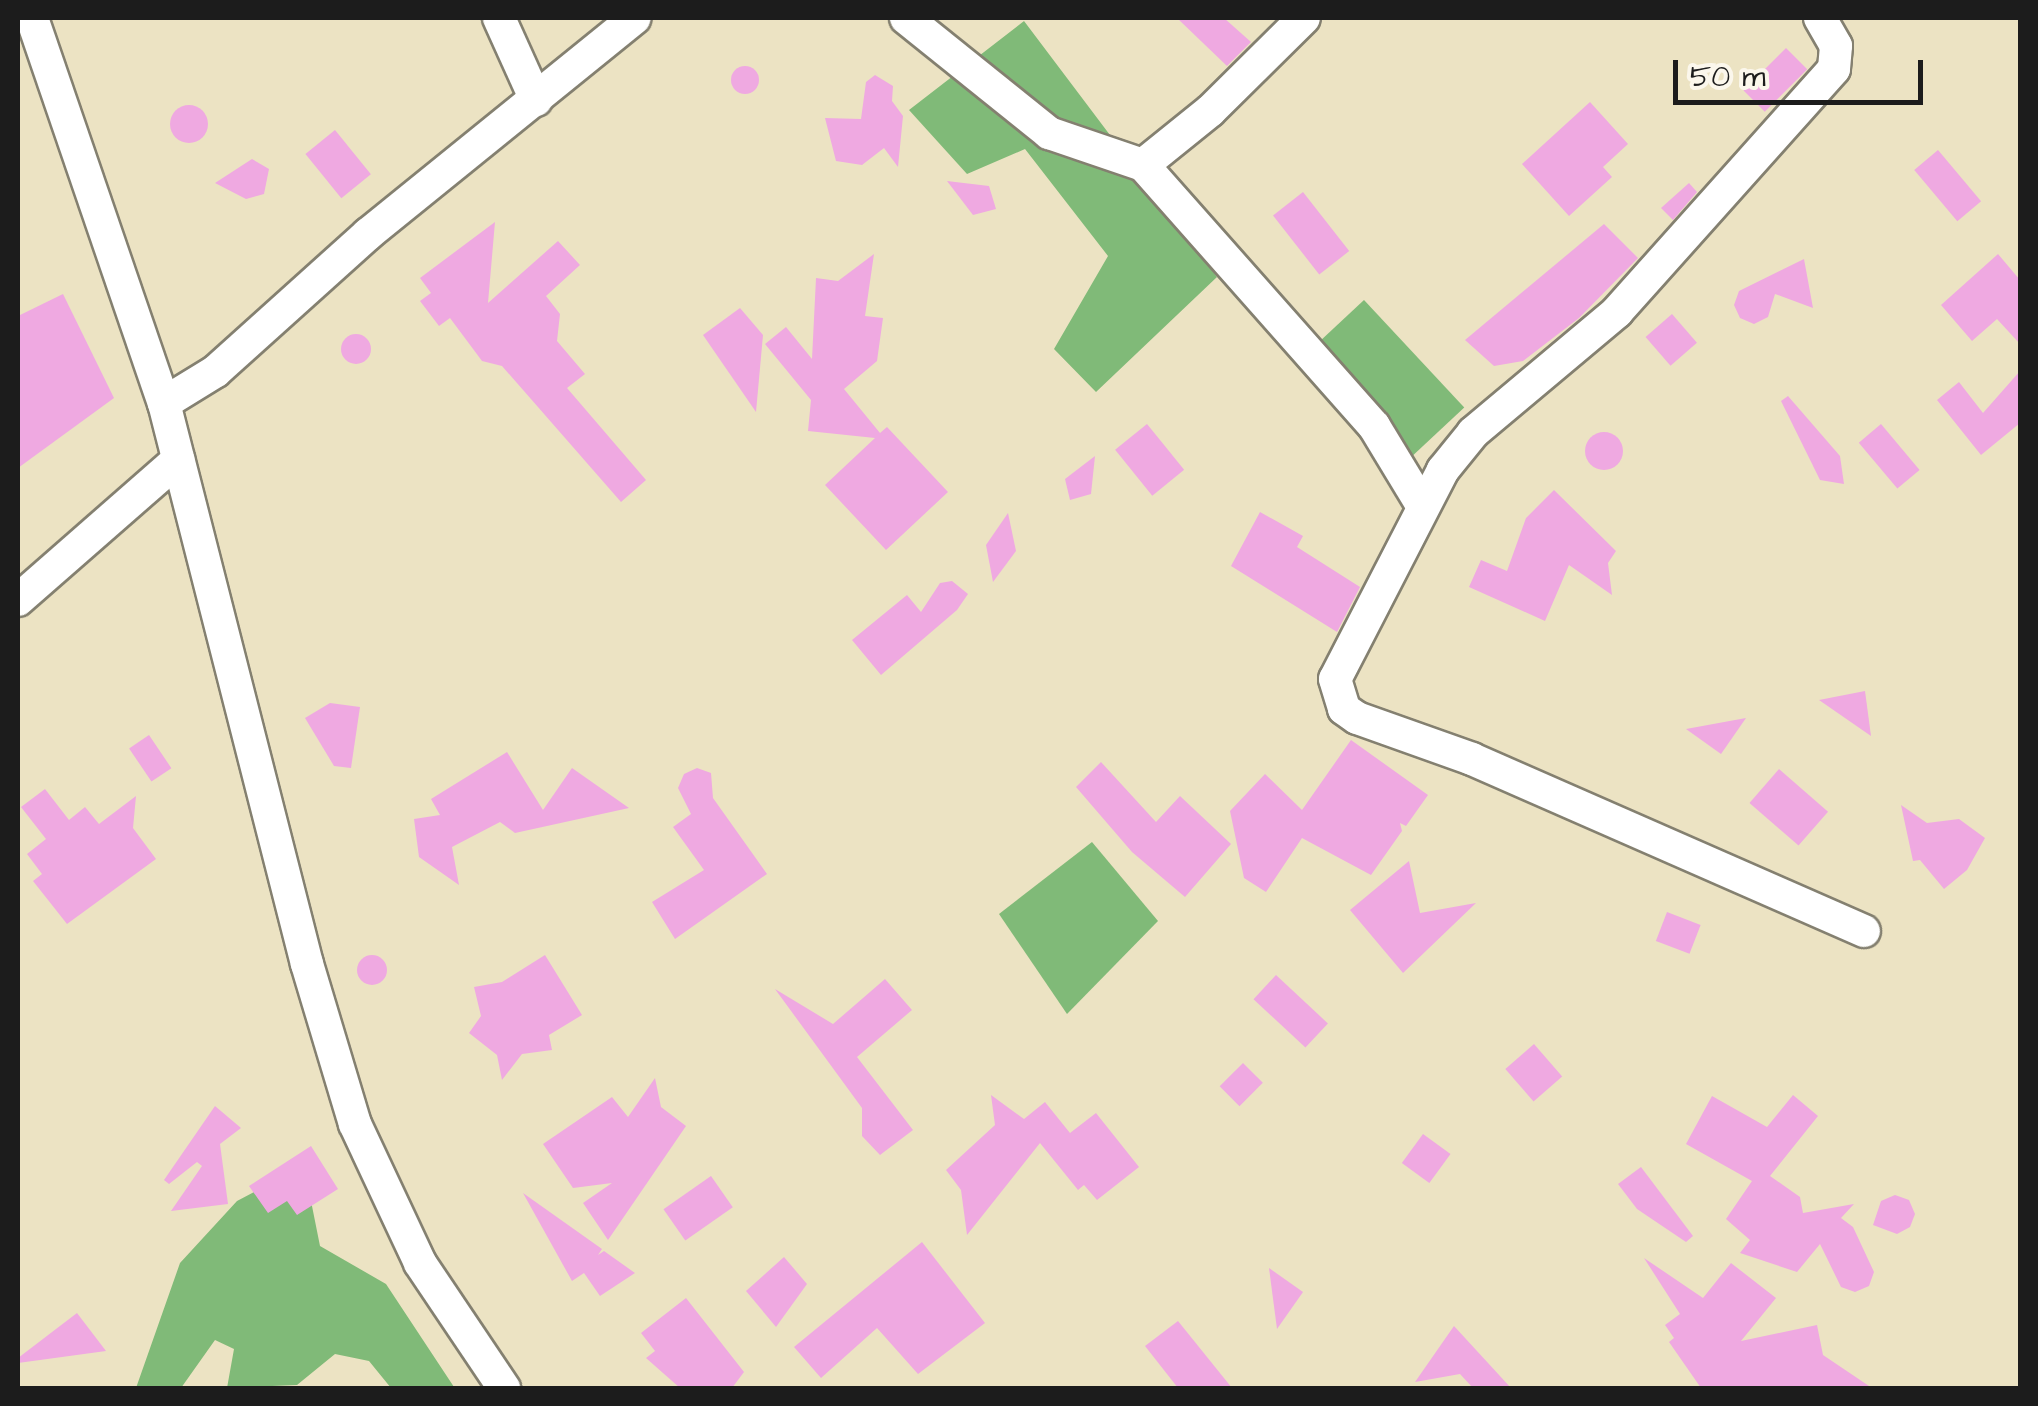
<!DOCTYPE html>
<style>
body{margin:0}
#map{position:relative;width:2038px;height:1406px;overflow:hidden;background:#ece3c3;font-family:"Architects Daughter",sans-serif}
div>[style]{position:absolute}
.forest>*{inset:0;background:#80ba78;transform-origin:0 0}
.building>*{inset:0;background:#efa9e1;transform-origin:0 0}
.round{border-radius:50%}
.roads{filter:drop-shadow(2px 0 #848070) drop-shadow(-2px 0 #848070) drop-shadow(0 2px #848070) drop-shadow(0 -2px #848070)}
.street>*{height:32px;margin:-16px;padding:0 16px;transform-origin:16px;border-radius:16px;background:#fff}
span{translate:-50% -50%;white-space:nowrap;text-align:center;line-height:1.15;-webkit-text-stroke:8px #fbf7ec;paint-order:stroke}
.frame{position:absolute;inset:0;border:20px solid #1c1c1c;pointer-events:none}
.scale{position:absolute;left:1673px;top:60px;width:250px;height:45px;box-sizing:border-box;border:5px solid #1c1c1c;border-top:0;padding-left:12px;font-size:30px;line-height:35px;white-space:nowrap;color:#1c1c1c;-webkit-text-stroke:8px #fbf7ec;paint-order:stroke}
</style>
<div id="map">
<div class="forest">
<div style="clip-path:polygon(1024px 21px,1217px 277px,1096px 392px,1054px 349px,1108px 256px,1025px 149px,967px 174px,909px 110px)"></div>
<div style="left:1364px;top:300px;width:147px;height:78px;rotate:47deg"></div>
<div style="clip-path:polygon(1092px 842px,1158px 921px,1067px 1014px,999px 914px)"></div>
<div style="clip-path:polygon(304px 1166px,320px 1246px,386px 1284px,454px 1387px,391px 1388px,369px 1361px,335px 1354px,297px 1385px,227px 1388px,234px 1349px,215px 1340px,181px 1388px,136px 1388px,180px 1263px,237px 1201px)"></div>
</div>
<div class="building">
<div style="clip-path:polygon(1177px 18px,1224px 18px,1251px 42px,1227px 66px)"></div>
<div style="left:1786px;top:48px;width:30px;height:60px;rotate:45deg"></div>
<div class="round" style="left:731px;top:66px;width:28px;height:28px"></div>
<div style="clip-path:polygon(875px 75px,893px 86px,892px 101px,903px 116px,898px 167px,884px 148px,862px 165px,836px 161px,825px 118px,861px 119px,866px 82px)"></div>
<div style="clip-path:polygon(1590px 102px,1628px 144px,1603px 167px,1612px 177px,1569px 216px,1522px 164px)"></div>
<div class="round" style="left:170px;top:105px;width:38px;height:38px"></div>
<div style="left:335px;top:130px;width:57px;height:38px;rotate:51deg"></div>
<div style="left:1938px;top:150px;width:67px;height:31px;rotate:50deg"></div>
<div style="clip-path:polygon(252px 159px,269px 169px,264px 194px,246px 199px,215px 183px)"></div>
<div style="clip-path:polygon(947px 181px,989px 186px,996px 209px,973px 215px)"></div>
<div style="clip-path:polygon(1689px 183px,1697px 192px,1673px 220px,1661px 208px)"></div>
<div style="left:1303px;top:192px;width:75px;height:38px;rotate:52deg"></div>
<div style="clip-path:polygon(495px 222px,488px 303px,558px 241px,580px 265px,546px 296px,560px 314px,557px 341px,585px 374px,567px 388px,646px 480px,621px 502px,502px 366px,482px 361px,450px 318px,439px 326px,420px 301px,431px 293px,420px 278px)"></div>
<div style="clip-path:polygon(1604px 224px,1638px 258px,1579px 318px,1523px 361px,1494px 366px,1465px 340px)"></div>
<div style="clip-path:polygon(874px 254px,865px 316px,883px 318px,877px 361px,844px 389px,880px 433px,887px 427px,948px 492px,886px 550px,825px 485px,875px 438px,808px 431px,811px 400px,765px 344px,786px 327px,812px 359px,816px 278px,838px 281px)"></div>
<div style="clip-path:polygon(1998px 254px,2020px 280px,2020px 344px,1997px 319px,1972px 341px,1941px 305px)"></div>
<div style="clip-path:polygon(1804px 259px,1813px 308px,1775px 294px,1768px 317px,1754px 324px,1740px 318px,1734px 305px,1739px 291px)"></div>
<div style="clip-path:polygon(63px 294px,114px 398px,18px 468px,18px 316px)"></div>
<div style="clip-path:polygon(740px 308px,763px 335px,756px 412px,703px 335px)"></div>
<div style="left:1672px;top:314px;width:38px;height:35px;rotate:49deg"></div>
<div class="round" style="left:341px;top:334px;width:30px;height:30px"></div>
<div style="clip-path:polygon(2020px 371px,2020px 423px,1981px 455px,1937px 400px,1959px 382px,1983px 413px)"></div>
<div style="clip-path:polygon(1788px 396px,1840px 456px,1844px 484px,1820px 480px,1781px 401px)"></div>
<div style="left:1147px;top:424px;width:59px;height:41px;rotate:51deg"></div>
<div style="left:1881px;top:424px;width:60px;height:29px;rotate:50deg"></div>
<div class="round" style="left:1585px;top:432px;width:38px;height:38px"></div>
<div style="clip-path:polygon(1095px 456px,1091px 494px,1070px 500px,1065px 479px)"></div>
<div style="clip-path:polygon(1554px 490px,1616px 551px,1608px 563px,1612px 595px,1569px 565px,1545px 621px,1469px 587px,1481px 560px,1507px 571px,1526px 518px)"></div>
<div style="clip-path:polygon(1260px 512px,1303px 536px,1297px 547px,1360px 587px,1337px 632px,1231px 566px)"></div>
<div style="clip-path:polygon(1008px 513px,1016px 551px,993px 582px,986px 545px)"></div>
<div style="clip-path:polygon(952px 581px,968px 594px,957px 610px,881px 675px,852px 640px,907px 595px,921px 612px,940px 583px)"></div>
<div style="clip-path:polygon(1865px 691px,1871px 736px,1819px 700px)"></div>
<div style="clip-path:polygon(330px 703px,360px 707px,351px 768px,334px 766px,305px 718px)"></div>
<div style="clip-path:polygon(1746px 718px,1721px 754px,1686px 729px)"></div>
<div style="left:149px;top:735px;width:40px;height:24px;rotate:56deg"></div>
<div style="clip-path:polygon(1351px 740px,1428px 795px,1406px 826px,1400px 823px,1402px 831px,1371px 875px,1302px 838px,1266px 892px,1244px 878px,1230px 811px,1265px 774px,1302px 810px)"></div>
<div style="clip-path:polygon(507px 752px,543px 810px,572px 768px,629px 808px,515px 833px,500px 822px,452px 847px,459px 885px,419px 857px,414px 819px,440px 815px,431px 799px)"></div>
<div style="clip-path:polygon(1101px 762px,1156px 822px,1180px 796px,1231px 844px,1185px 897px,1132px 852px,1076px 787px)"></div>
<div style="clip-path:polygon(697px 768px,711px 773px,713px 798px,767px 874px,675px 939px,652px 902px,704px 870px,673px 827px,691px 814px,678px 788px,684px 774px)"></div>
<div style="left:1779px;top:769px;width:65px;height:45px;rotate:41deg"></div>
<div style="clip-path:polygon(45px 789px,69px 820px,85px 807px,99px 824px,136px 796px,133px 828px,156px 859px,67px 924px,33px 881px,42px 874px,27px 854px,46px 839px,21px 807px)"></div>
<div style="clip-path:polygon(1901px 805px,1927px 823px,1959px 819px,1985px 838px,1967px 870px,1944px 889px,1920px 860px,1913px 861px)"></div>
<div style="clip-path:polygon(1409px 861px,1420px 913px,1476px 903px,1403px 973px,1350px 910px)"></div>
<div style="left:1667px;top:912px;width:36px;height:31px;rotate:21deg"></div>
<div style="clip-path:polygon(545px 955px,582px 1015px,549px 1035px,552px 1050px,522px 1054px,502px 1080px,497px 1055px,469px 1033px,481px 1016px,474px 987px,502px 982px)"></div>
<div class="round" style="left:357px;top:955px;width:30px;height:30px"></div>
<div style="left:1276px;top:975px;width:71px;height:33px;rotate:43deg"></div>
<div style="clip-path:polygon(885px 979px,912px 1010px,857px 1057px,913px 1130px,880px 1155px,862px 1136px,862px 1108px,775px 989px,833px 1024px)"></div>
<div style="left:1534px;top:1044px;width:43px;height:38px;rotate:49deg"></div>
<div style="left:1243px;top:1063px;width:28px;height:33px;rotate:45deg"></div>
<div style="clip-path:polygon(655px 1078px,661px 1107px,686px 1126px,608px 1240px,583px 1203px,612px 1183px,573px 1188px,543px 1144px,612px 1097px,628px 1117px)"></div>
<div style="clip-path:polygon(991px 1095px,1024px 1119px,1045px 1102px,1070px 1133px,1096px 1113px,1139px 1167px,1097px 1200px,1084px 1185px,1078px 1190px,1040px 1143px,967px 1235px,961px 1190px,946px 1170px,995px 1125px)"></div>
<div style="clip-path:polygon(1793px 1095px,1818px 1116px,1770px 1176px,1800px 1197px,1803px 1213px,1854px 1204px,1841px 1218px,1853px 1227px,1874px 1272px,1869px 1286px,1855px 1292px,1841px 1287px,1820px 1244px,1797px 1272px,1740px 1253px,1750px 1240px,1726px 1219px,1752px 1181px,1686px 1144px,1712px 1096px,1767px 1127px)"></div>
<div style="clip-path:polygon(215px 1106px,241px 1128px,220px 1144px,228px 1204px,171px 1211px,202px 1166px,197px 1162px,169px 1184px,164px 1180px)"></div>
<div style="left:1423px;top:1134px;width:34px;height:36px;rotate:36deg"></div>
<div style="clip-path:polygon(311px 1146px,338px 1189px,297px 1215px,287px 1201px,268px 1213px,249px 1186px)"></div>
<div style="clip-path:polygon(1641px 1167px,1693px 1236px,1686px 1242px,1637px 1209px,1618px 1184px)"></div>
<div style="left:711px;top:1176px;width:38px;height:58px;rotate:55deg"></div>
<div style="clip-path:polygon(523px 1193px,602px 1249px,598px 1255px,604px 1251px,635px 1273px,600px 1296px,584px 1273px,572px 1281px)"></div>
<div style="clip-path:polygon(1895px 1195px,1909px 1200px,1915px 1214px,1910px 1227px,1897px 1234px,1873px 1225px,1881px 1201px)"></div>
<div style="clip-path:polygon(922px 1242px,985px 1323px,918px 1374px,877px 1328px,821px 1378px,794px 1347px)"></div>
<div style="clip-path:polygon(784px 1257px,807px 1284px,776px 1327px,746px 1291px)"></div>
<div style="clip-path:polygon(1644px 1258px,1703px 1298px,1731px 1263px,1776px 1298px,1741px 1341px,1817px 1325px,1823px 1355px,1872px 1388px,1701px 1388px,1669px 1342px,1674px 1338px,1665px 1325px,1680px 1314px)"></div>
<div style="clip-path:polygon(1269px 1268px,1303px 1292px,1277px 1329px)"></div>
<div style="clip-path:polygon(686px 1298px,744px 1372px,732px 1388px,680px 1388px,646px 1358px,655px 1351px,641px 1333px)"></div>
<div style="clip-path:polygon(77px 1313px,106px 1351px,18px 1363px,18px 1358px)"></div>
<div style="clip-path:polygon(1178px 1321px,1232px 1388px,1178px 1388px,1145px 1346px)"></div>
<div style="clip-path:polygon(1454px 1326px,1511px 1388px,1473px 1388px,1460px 1374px,1415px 1382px)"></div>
</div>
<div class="roads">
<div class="street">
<div style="left:32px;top:18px;width:407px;rotate:71.1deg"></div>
<div style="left:164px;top:403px;width:579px;rotate:75.7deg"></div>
<div style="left:307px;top:964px;width:167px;rotate:73.3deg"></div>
<div style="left:355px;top:1124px;width:153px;rotate:64.9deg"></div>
<div style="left:420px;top:1263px;width:151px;rotate:56.1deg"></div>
<div style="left:499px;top:18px;width:90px;rotate:65.7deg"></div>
<div style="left:906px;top:18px;width:184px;rotate:38.8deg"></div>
<div style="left:1049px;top:133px;width:99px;rotate:18.8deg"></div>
<div style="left:1143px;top:165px;width:349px;rotate:48.5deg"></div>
<div style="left:1374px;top:426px;width:89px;rotate:58.8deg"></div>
<div style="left:1820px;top:18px;width:32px;rotate:60deg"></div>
<div style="left:1836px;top:46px;width:23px;rotate:95deg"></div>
<div style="left:1834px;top:69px;width:326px;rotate:131.8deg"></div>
<div style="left:1617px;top:312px;width:188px;rotate:140deg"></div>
<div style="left:1473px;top:433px;width:48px;rotate:129deg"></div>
<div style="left:1443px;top:470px;width:235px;rotate:117.3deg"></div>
<div style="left:1335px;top:679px;width:31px;rotate:73deg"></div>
<div style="left:1344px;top:709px;width:16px;rotate:35deg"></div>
<div style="left:1357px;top:718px;width:122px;rotate:19.6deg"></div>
<div style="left:1472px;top:759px;width:428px;rotate:23.7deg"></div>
<div style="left:1143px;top:165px;width:86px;rotate:-38.9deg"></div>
<div style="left:1210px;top:111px;width:132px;rotate:-44.7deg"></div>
<div style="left:164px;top:403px;width:61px;rotate:-31.6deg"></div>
<div style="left:216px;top:371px;width:205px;rotate:-42deg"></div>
<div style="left:368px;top:234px;width:343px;rotate:-39deg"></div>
<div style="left:18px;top:600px;width:213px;rotate:-41.2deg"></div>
</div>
</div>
<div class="frame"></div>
<div class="scale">50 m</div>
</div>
